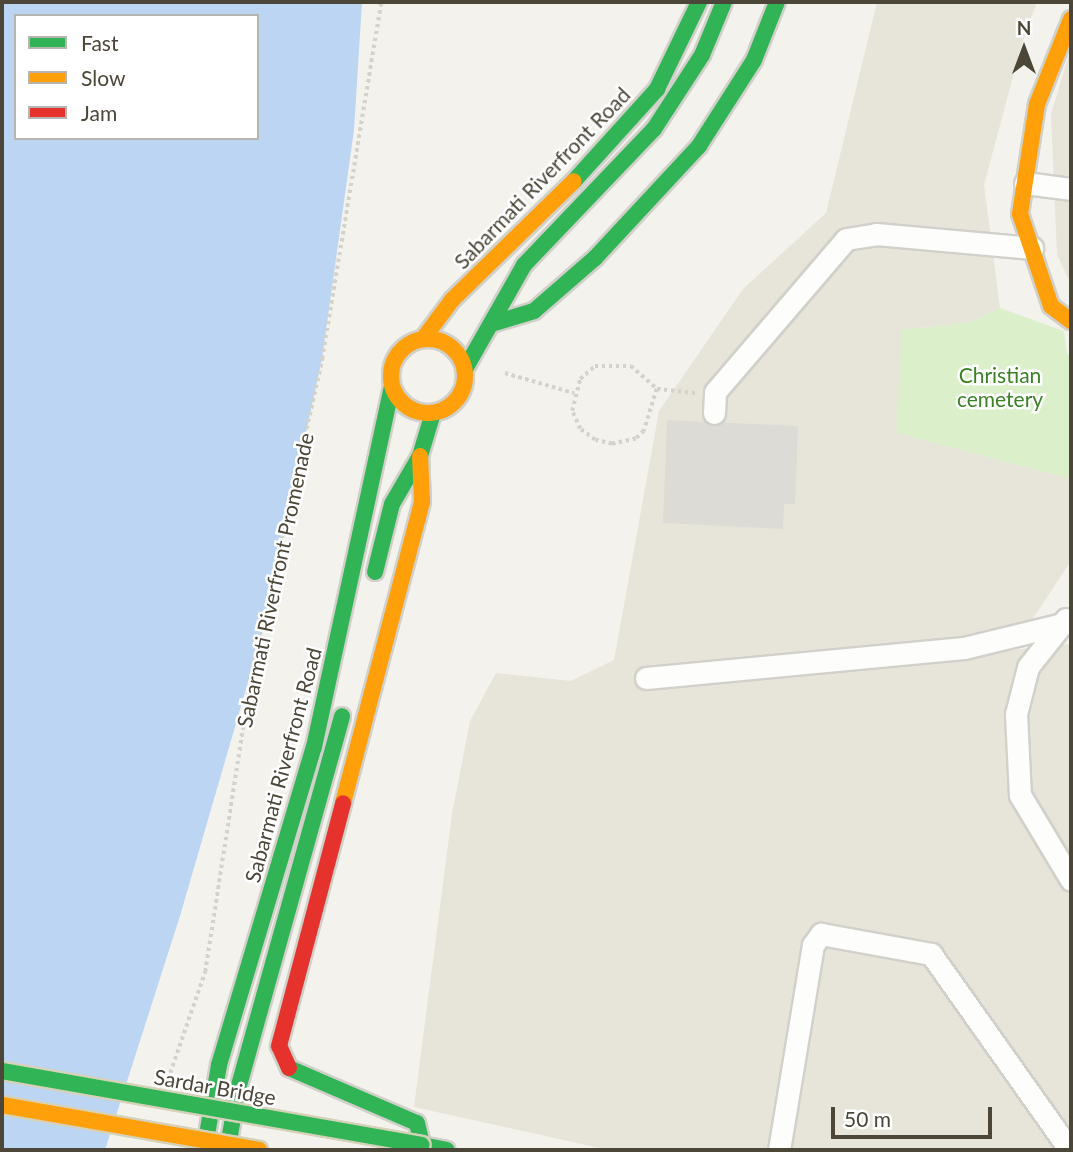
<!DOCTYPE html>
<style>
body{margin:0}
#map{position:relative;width:1073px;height:1152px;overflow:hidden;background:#f3f2ed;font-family:Lato,sans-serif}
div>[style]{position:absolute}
.residential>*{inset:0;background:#e7e5da}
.green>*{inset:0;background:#dbefcb}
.water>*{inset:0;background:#bbd5f3}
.building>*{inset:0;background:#dddbd5}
.path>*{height:3.5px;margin-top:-1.75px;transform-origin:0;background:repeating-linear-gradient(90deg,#d3d2cb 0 3.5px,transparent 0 7px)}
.roads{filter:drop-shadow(2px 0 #d1d0ca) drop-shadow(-2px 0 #d1d0ca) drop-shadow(0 2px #d1d0ca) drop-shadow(0 -2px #d1d0ca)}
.street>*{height:21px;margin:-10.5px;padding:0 10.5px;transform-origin:10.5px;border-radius:10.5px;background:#fdfdfc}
.fast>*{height:16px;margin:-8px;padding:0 8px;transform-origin:8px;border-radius:8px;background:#30b455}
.slow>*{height:16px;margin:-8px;padding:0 8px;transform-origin:8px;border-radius:8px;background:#ff9f0a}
.slow>.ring{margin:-8px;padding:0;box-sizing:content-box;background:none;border:16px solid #ff9f0a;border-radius:50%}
.jam>*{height:16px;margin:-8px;padding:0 8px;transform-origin:8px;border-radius:8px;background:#e5322d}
.bridges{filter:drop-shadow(2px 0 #d6d2b9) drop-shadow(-2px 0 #d6d2b9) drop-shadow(0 2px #d6d2b9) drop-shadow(0 -2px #d6d2b9)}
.fast-bridge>*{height:16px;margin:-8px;padding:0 8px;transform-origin:8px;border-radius:8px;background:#30b455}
.slow-bridge>*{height:16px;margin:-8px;padding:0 8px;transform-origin:8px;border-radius:8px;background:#ff9f0a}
span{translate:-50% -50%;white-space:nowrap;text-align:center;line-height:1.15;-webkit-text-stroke:5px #fff;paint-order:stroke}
.street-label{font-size:21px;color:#4b4637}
.park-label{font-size:21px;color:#3a8224}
.frame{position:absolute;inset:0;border:4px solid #4b4637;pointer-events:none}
.legend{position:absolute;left:14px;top:14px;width:245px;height:126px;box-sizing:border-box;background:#fff;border:2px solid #b7b5af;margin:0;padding:9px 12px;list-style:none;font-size:21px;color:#4b4637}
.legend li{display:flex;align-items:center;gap:14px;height:35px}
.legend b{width:35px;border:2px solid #b7b5af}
.north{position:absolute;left:989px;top:14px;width:70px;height:70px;-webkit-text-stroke:5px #fff;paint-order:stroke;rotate:0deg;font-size:19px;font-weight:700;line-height:28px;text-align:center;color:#4b4637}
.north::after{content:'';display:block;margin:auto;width:24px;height:32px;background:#4b4637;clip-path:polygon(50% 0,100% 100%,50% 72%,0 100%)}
.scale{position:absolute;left:831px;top:1107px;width:161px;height:32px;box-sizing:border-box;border:4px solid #4b4637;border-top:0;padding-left:9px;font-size:21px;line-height:24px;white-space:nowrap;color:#4b4637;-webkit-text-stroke:5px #fff;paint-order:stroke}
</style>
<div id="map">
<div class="residential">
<div style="clip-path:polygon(877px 2px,1037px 2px,1022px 43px,984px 185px,1000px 308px,971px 322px,902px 330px,898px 433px,1071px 479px,1071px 561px,1012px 650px,1071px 644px,1071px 1150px,608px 1150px,414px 1107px,452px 814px,470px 721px,496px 673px,571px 681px,614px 660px,659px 411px,743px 289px,826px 213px)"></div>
<div style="clip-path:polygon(1071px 48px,1071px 284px,1057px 255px,1051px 114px)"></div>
</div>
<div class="green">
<div style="clip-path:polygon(1000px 308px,1064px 331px,1067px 354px,1071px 354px,1071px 479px,897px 433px,901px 330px,971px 322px)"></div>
</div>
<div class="water">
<div style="clip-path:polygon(evenodd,2px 2px,362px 2px,354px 130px,322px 359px,264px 627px,180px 916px,105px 1150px,2px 1150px,2px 2px,16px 16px,257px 16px,257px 138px,16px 138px,16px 16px)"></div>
</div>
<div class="building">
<div style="clip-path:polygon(667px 420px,798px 426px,795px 504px,784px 504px,783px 529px,663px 523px)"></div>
</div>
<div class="path">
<div style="left:505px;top:373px;width:72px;rotate:16.2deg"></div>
<div style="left:657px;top:389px;width:44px;rotate:107.2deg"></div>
<div style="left:644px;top:431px;width:11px;rotate:135deg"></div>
<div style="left:636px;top:439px;width:25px;rotate:168deg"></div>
<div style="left:612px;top:444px;width:17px;rotate:-167deg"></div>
<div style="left:595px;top:440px;width:19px;rotate:-144deg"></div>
<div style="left:580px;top:429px;width:20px;rotate:-114deg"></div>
<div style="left:572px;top:411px;width:33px;rotate:-76deg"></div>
<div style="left:580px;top:379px;width:20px;rotate:-41deg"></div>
<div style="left:595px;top:366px;width:36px"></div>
<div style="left:631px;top:366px;width:35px;rotate:41deg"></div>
<div style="left:657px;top:389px;width:39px;rotate:6deg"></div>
<div style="left:170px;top:1073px;width:107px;rotate:-70.9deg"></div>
<div style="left:205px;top:972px;width:308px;rotate:-81.2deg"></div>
<div style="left:252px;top:668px;width:317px;rotate:-77.2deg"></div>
<div style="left:322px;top:359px;width:362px;rotate:-80.6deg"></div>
</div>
<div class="roads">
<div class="street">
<div style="left:1025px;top:183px;width:46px;rotate:7.4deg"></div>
<div style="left:714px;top:413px;width:21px;rotate:-87deg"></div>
<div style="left:715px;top:392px;width:201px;rotate:-49.4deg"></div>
<div style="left:846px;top:239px;width:30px;rotate:-9deg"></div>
<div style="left:876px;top:234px;width:157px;rotate:5.1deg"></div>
<div style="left:1066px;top:619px;width:61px;rotate:128.4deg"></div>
<div style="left:1028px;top:667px;width:49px;rotate:104.3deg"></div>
<div style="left:1016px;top:714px;width:81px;rotate:87.2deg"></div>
<div style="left:1020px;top:795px;width:99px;rotate:59deg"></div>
<div style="left:646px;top:678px;width:319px;rotate:-5.4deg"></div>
<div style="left:964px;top:648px;width:110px;rotate:-13.7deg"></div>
<div style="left:779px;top:1150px;width:208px;rotate:-80.6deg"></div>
<div style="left:813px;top:945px;width:14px;rotate:-54deg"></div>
<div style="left:821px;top:934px;width:112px;rotate:10.3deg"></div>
<div style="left:931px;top:954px;width:240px;rotate:54.7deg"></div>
</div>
<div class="fast">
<div style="left:574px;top:181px;width:124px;rotate:-47.9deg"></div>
<div style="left:657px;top:89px;width:97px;rotate:-64.2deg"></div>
<div style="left:491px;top:324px;width:45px;rotate:-16.8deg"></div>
<div style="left:534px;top:311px;width:81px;rotate:-41deg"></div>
<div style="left:595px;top:258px;width:153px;rotate:-47.1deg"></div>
<div style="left:699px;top:146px;width:102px;rotate:-57.4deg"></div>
<div style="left:754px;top:60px;width:62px;rotate:-68.4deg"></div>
<div style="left:465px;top:369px;width:120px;rotate:-60.4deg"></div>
<div style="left:524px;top:265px;width:188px;rotate:-46.3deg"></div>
<div style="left:654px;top:129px;width:88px;rotate:-57deg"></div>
<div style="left:702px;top:55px;width:57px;rotate:-67.5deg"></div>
<div style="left:375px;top:572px;width:70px;rotate:-76deg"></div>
<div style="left:392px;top:504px;width:56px;rotate:-59.7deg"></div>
<div style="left:420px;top:456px;width:45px;rotate:-73.2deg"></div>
<div style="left:289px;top:1068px;width:139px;rotate:23.3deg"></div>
<div style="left:417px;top:1123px;width:23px;rotate:77deg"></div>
<div style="left:208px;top:1129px;width:65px;rotate:-80.2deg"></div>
<div style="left:219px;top:1065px;width:332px;rotate:-73.4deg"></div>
<div style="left:314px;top:747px;width:368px;rotate:-77.8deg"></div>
<div style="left:230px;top:1135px;width:47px;rotate:-80.1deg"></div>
<div style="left:238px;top:1089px;width:387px;rotate:-74.4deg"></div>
<div style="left:422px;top:1145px;width:25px;rotate:11deg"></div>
</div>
<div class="slow">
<div style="left:1071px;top:19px;width:92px;rotate:111.8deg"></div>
<div style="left:1037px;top:104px;width:111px;rotate:98.8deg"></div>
<div style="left:1020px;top:214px;width:97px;rotate:71.4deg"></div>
<div style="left:1051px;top:306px;width:25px;rotate:37deg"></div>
<div style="left:423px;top:339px;width:49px;rotate:-53.4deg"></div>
<div style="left:452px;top:300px;width:170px;rotate:-44.3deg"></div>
<div class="ring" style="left:391px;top:339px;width:58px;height:58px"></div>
<div style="left:343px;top:803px;width:312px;rotate:-75.3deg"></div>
<div style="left:422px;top:501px;width:45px;rotate:-92.5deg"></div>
</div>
<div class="jam">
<div style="left:289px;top:1068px;width:24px;rotate:-114deg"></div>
<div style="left:279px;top:1046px;width:251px;rotate:-75.2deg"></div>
</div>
</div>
<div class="bridges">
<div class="fast-bridge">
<div style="left:2px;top:1071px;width:426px;rotate:10deg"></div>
</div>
<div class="slow-bridge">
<div style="left:2px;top:1105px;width:261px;rotate:9.9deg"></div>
</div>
</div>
<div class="street-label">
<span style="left:542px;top:178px;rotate:-46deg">Sabarmati Riverfront Road</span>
<span style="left:275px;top:580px;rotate:-78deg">Sabarmati Riverfront Promenade</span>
<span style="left:283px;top:765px;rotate:-75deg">Sabarmati Riverfront Road</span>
<span style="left:215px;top:1087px;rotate:10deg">Sardar Bridge</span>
</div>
<div class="park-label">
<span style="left:1000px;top:387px">Christian<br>cemetery</span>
</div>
<div class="frame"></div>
<ul class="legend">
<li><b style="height:9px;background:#30b455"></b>Fast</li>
<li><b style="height:9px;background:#ff9f0a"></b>Slow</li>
<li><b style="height:9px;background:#e5322d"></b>Jam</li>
</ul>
<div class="north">N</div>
<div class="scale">50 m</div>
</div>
